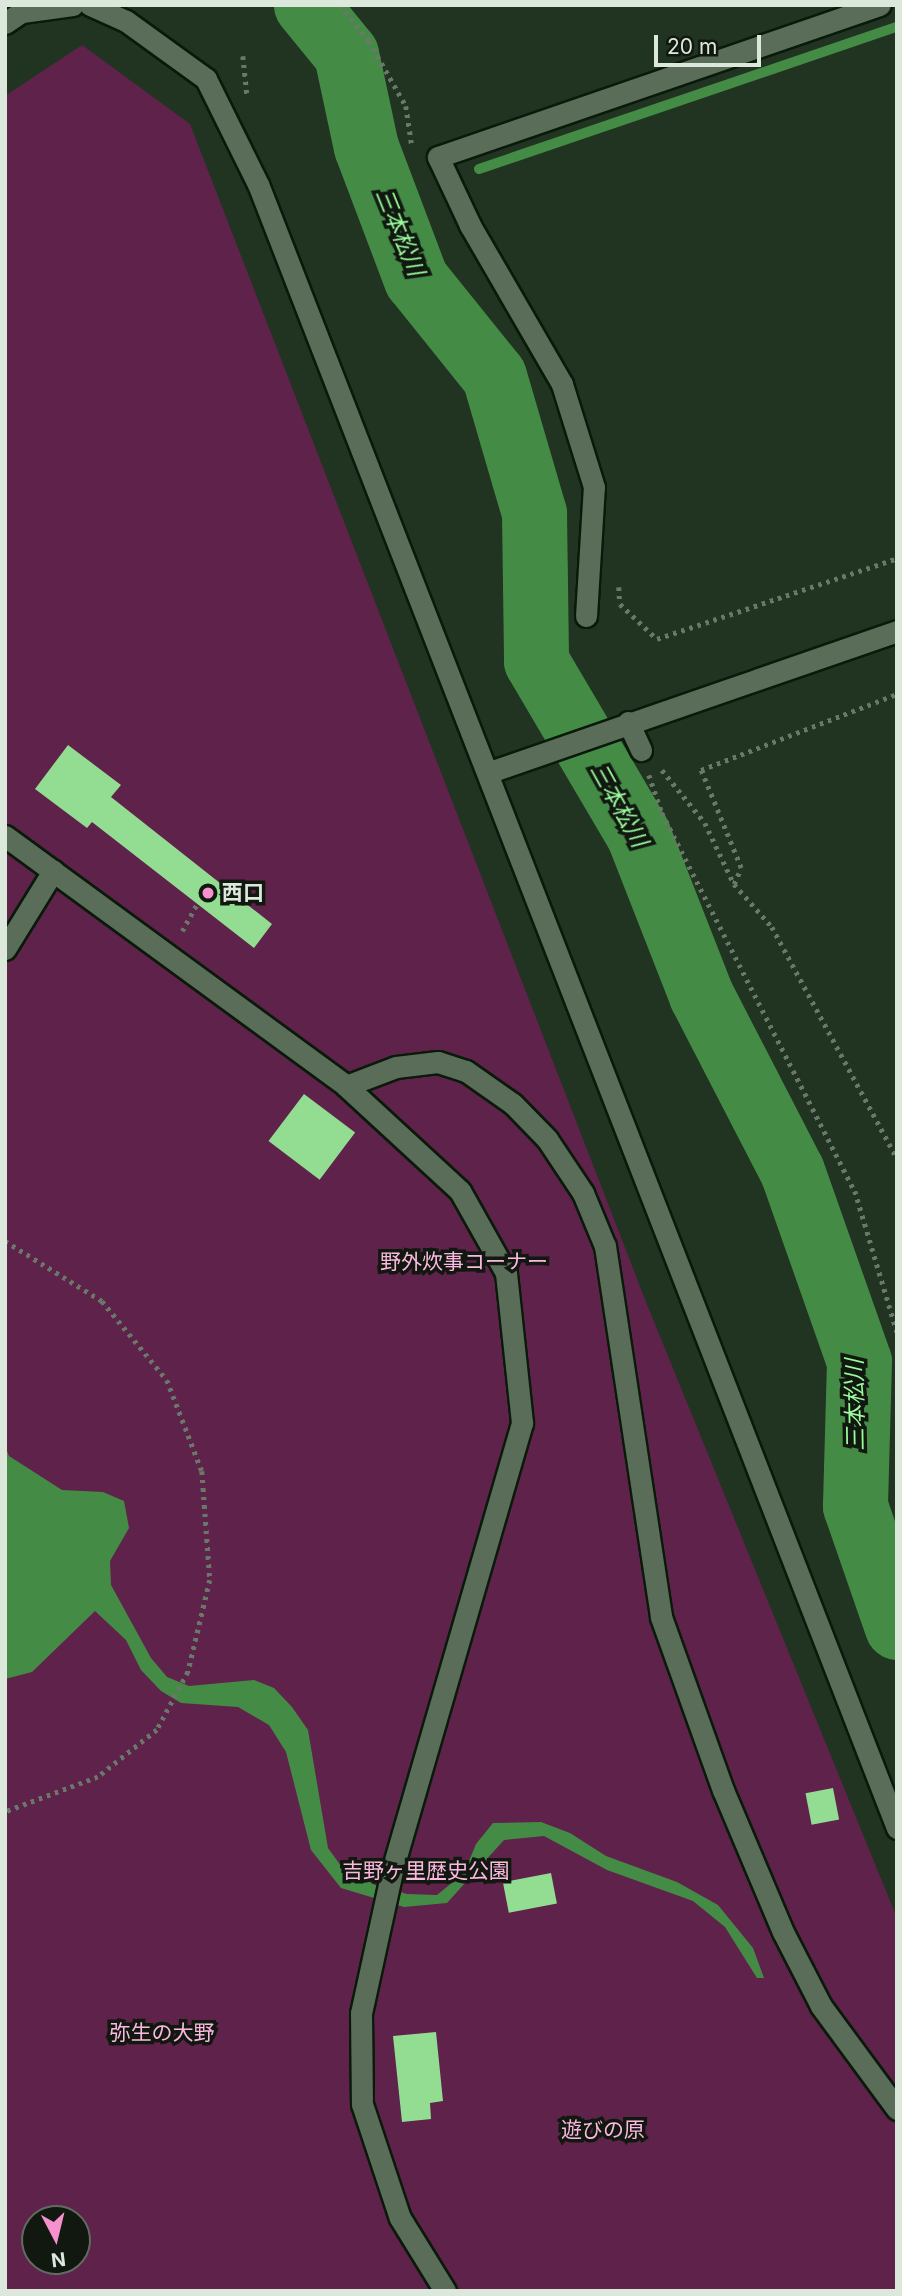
<!DOCTYPE html>
<meta charset="utf-8">
<style>
body{margin:0}
#map{position:relative;width:902px;height:2296px;overflow:hidden;background:#213321;font-family:Inter,"Noto Sans JP",sans-serif}
div>[style]{position:absolute}
.green>*{inset:0;background:#5f224a}
.water>*{inset:0;background:#448c46}
.stream>*{height:10px;margin:-5px;padding:0 5px;transform-origin:5px;border-radius:5px;background:#448c46}
.river>*{height:65px;margin:-32.5px;padding:0 32.5px;transform-origin:32.5px;border-radius:32.5px;background:#448c46}
.building>*{inset:0;background:#93dd93;transform-origin:0 0}
.path>*{height:4.5px;margin-top:-2.25px;transform-origin:0;background:repeating-linear-gradient(90deg,#697869 0 3.5px,transparent 0 8.5px)}
.roads{filter:drop-shadow(2px 0 #0a1a0a) drop-shadow(-2px 0 #0a1a0a) drop-shadow(0 2px #0a1a0a) drop-shadow(0 -2px #0a1a0a)}
.minor>*{height:21px;margin:-10.5px;padding:0 10.5px;transform-origin:10.5px;border-radius:10.5px;background:#5a6d59}
.dots>*{width:19px;height:19px;translate:-50% -50%;box-sizing:border-box;border:4px solid #101810;border-radius:50%}
span{translate:-50% -50%;white-space:nowrap;text-align:center;line-height:1.15;-webkit-text-stroke:7px #101810;paint-order:stroke}
.poi-label{font-size:21px;color:#dde8dd;font-weight:700}
.left{translate:0 -50%;text-align:left}
.park-label{font-size:21px;color:#fcb7df}
.water-label{font-size:23px;color:#9bfa9c;font-style:italic}
.frame{position:absolute;inset:0;border:7px solid #dde8dd;pointer-events:none}
.north{position:absolute;left:21px;top:2205px;width:70px;height:70px;box-sizing:border-box;background:#101810;border:2px solid #626b62;border-radius:50%;rotate:173deg;font-size:19px;font-weight:700;line-height:28px;text-align:center;color:#dde8dd}
.north::after{content:'';display:block;margin:auto;width:24px;height:32px;background:#f790ce;clip-path:polygon(50% 0,100% 100%,50% 72%,0 100%)}
.scale{position:absolute;left:654px;top:35px;width:107px;height:32px;box-sizing:border-box;border:4px solid #dde8dd;border-top:0;padding-left:9px;font-size:21px;line-height:24px;white-space:nowrap;color:#dde8dd;-webkit-text-stroke:5px #101810;paint-order:stroke}
</style>
<div id="map">
<div class="green">
<div style="clip-path:polygon(evenodd,82px 45px,190px 124px,648px 1307px,897px 1918px,897px 2291px,5px 2291px,5px 96px,82px 45px,35px 2219px,77px 2219px,77px 2261px,35px 2261px,35px 2219px)"></div>
</div>
<div class="water">
<div style="clip-path:polygon(5px 1446px,9px 1456px,62px 1490px,103px 1492px,124px 1501px,129px 1528px,110px 1561px,111px 1585px,151px 1658px,167px 1677px,189px 1686px,254px 1680px,274px 1688px,292px 1707px,308px 1730px,328px 1848px,341px 1866px,375px 1885px,407px 1894px,437px 1895px,464px 1873px,476px 1844px,493px 1823px,541px 1822px,570px 1833px,606px 1856px,677px 1882px,718px 1905px,753px 1948px,764px 1978px,757px 1978px,725px 1927px,693px 1901px,607px 1870px,544px 1836px,504px 1840px,447px 1903px,404px 1907px,341px 1888px,311px 1850px,286px 1752px,269px 1725px,238px 1707px,181px 1703px,161px 1691px,141px 1670px,126px 1640px,95px 1611px,32px 1672px,5px 1679px)"></div>
</div>
<div class="stream">
<div style="left:479px;top:169px;width:441px;rotate:-18.8deg"></div>
</div>
<div class="river">
<div style="left:306px;top:5px;width:63px;rotate:50.8deg"></div>
<div style="left:346px;top:54px;width:95px;rotate:77.9deg"></div>
<div style="left:366px;top:147px;width:141px;rotate:69.3deg"></div>
<div style="left:416px;top:279px;width:124px;rotate:51.2deg"></div>
<div style="left:494px;top:376px;width:143px;rotate:73.7deg"></div>
<div style="left:534px;top:513px;width:148px;rotate:89.2deg"></div>
<div style="left:536px;top:661px;width:201px;rotate:59.5deg"></div>
<div style="left:638px;top:834px;width:173px;rotate:68.6deg"></div>
<div style="left:701px;top:995px;width:198px;rotate:62.7deg"></div>
<div style="left:792px;top:1171px;width:201px;rotate:70.6deg"></div>
<div style="left:859px;top:1361px;width:145px;rotate:91.6deg"></div>
<div style="left:855px;top:1506px;width:128px;rotate:70.9deg"></div>
</div>
<div class="building">
<div style="clip-path:polygon(68px 745px,121px 785px,111px 797px,272px 924px,254px 948px,92px 822px,87px 828px,35px 789px)"></div>
<div style="left:304px;top:1094px;width:64px;height:59px;rotate:37deg"></div>
<div style="left:833px;top:1788px;width:32px;height:28px;rotate:79deg"></div>
<div style="left:551px;top:1873px;width:31px;height:49px;rotate:79deg"></div>
<div style="clip-path:polygon(436px 2032px,443px 2101px,430px 2103px,431px 2119px,402px 2122px,393px 2036px)"></div>
</div>
<div class="path">
<div style="left:340px;top:5px;width:46px;rotate:51.1deg"></div>
<div style="left:369px;top:41px;width:75px;rotate:60.4deg"></div>
<div style="left:406px;top:106px;width:40px;rotate:81.5deg"></div>
<div style="left:243px;top:56px;width:38px;rotate:84deg"></div>
<div style="left:619px;top:587px;width:17px;rotate:87deg"></div>
<div style="left:620px;top:604px;width:51px;rotate:43.4deg"></div>
<div style="left:657px;top:639px;width:253px;rotate:-18.6deg"></div>
<div style="left:662px;top:770px;width:68px;rotate:50.9deg"></div>
<div style="left:705px;top:823px;width:68px;rotate:64.6deg"></div>
<div style="left:734px;top:884px;width:17px;rotate:-66deg"></div>
<div style="left:741px;top:868px;width:106px;rotate:-112.2deg"></div>
<div style="left:701px;top:770px;width:210px;rotate:-21.2deg"></div>
<div style="left:649px;top:775px;width:40px;rotate:71.1deg"></div>
<div style="left:662px;top:813px;width:424px;rotate:63deg"></div>
<div style="left:855px;top:1191px;width:147px;rotate:73.4deg"></div>
<div style="left:734px;top:884px;width:57px;rotate:48.5deg"></div>
<div style="left:772px;top:927px;width:263px;rotate:61.6deg"></div>
<div style="left:182px;top:931px;width:31px;rotate:-61deg"></div>
<div style="left:5px;top:1241px;width:114px;rotate:31.7deg"></div>
<div style="left:102px;top:1301px;width:102px;rotate:50.6deg"></div>
<div style="left:167px;top:1380px;width:97px;rotate:69deg"></div>
<div style="left:202px;top:1471px;width:109px;rotate:85.8deg"></div>
<div style="left:210px;top:1580px;width:95px;rotate:103.4deg"></div>
<div style="left:188px;top:1672px;width:66px;rotate:118.1deg"></div>
<div style="left:157px;top:1730px;width:75px;rotate:141.5deg"></div>
<div style="left:98px;top:1777px;width:99px;rotate:159.4deg"></div>
</div>
<div class="roads">
<div class="minor">
<div style="left:90px;top:5px;width:39px;rotate:24deg"></div>
<div style="left:126px;top:21px;width:99px;rotate:35.9deg"></div>
<div style="left:206px;top:79px;width:117px;rotate:63.7deg"></div>
<div style="left:258px;top:184px;width:1764px;rotate:68.76deg"></div>
<div style="left:22px;top:12px;width:51px;rotate:-7.8deg"></div>
<div style="left:5px;top:23px;width:32px;rotate:-34deg"></div>
<div style="left:586px;top:616px;width:129px;rotate:-86.5deg"></div>
<div style="left:594px;top:487px;width:108px;rotate:-107.3deg"></div>
<div style="left:562px;top:384px;width:184px;rotate:-120.1deg"></div>
<div style="left:470px;top:225px;width:75px;rotate:-115.2deg"></div>
<div style="left:438px;top:157px;width:467px;rotate:-19deg"></div>
<div style="left:628px;top:722px;width:31px;rotate:65deg"></div>
<div style="left:490px;top:772px;width:431px;rotate:-19.1deg"></div>
<div style="left:5px;top:836px;width:423px;rotate:36.2deg"></div>
<div style="left:346px;top:1086px;width:155px;rotate:42.6deg"></div>
<div style="left:460px;top:1191px;width:94px;rotate:60.7deg"></div>
<div style="left:506px;top:1273px;width:151px;rotate:83.9deg"></div>
<div style="left:522px;top:1423px;width:466px;rotate:106.2deg"></div>
<div style="left:392px;top:1871px;width:145px;rotate:102.3deg"></div>
<div style="left:361px;top:2013px;width:91px;rotate:89.4deg"></div>
<div style="left:362px;top:2104px;width:120px;rotate:71.6deg"></div>
<div style="left:400px;top:2218px;width:86px;rotate:58.3deg"></div>
<div style="left:5px;top:949px;width:92px;rotate:-58.4deg"></div>
<div style="left:346px;top:1086px;width:53px;rotate:-20.8deg"></div>
<div style="left:396px;top:1067px;width:42px;rotate:-6.8deg"></div>
<div style="left:438px;top:1062px;width:29px;rotate:18deg"></div>
<div style="left:466px;top:1071px;width:57px;rotate:35.1deg"></div>
<div style="left:513px;top:1104px;width:49px;rotate:45.8deg"></div>
<div style="left:547px;top:1139px;width:65px;rotate:56.3deg"></div>
<div style="left:583px;top:1193px;width:57px;rotate:67.5deg"></div>
<div style="left:605px;top:1246px;width:375px;rotate:81.4deg"></div>
<div style="left:661px;top:1617px;width:184px;rotate:70.3deg"></div>
<div style="left:723px;top:1790px;width:154px;rotate:67.1deg"></div>
<div style="left:783px;top:1932px;width:83px;rotate:62.8deg"></div>
<div style="left:821px;top:2006px;width:128px;rotate:53.6deg"></div>
</div>
</div>
<div class="dots">
<div style="left:208px;top:893px;background:#f790ce"></div>
</div>
<div class="poi-label">
<span class="left" style="left:222px;top:893px">西口</span>
</div>
<div class="park-label">
<span style="left:464px;top:1262px">野外炊事コーナー</span>
<span style="left:426px;top:1871px">吉野ヶ里歴史公園</span>
<span style="left:162px;top:2033px">弥生の大野</span>
<span style="left:603px;top:2130px">遊びの原</span>
</div>
<div class="water-label">
<span style="left:400px;top:232px;rotate:68deg">三本松川</span>
<span style="left:619px;top:805px;rotate:61deg">三本松川</span>
<span style="left:855px;top:1405px;rotate:-91deg">三本松川</span>
</div>
<div class="frame"></div>
<div class="north">N</div>
<div class="scale">20 m</div>
</div>
